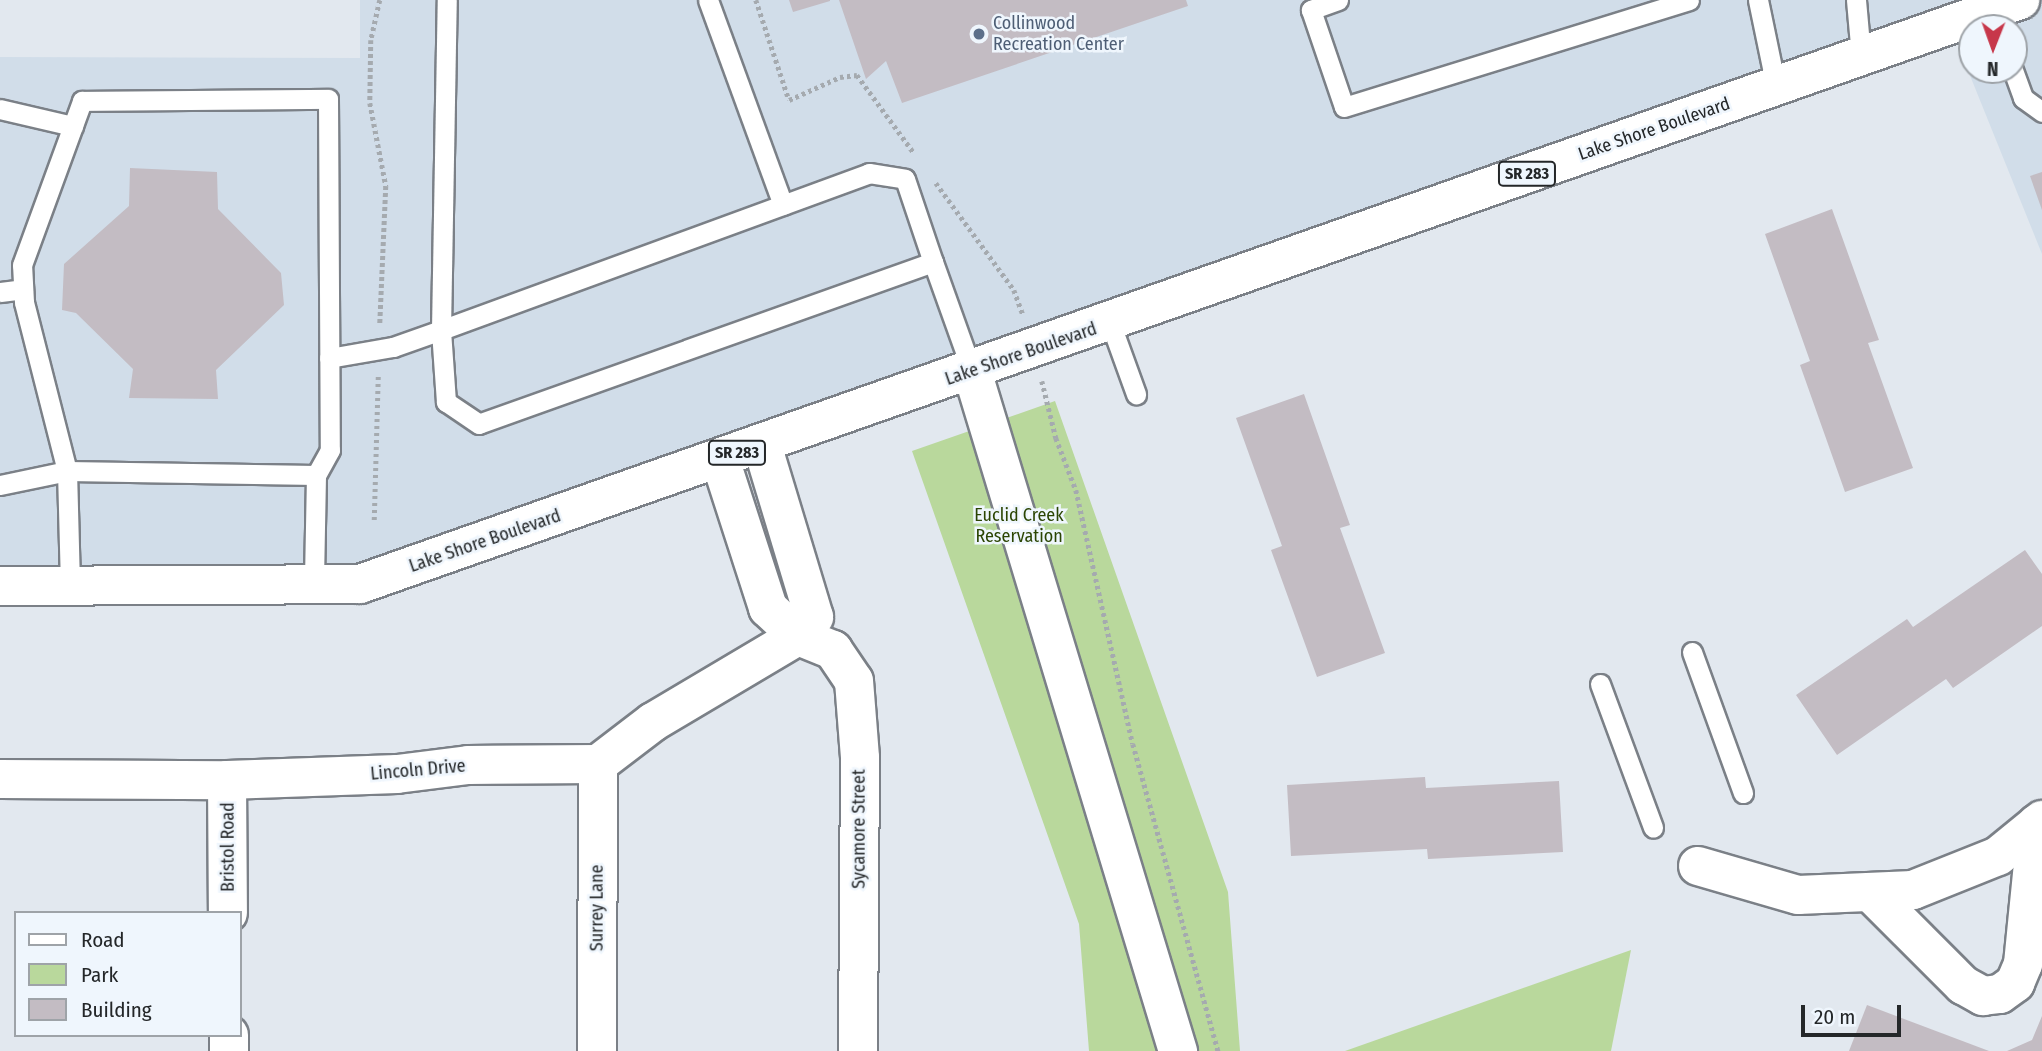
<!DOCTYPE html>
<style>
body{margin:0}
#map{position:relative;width:2042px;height:1051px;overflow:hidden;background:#e2e8ef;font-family:"Fira Sans Condensed",sans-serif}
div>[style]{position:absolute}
.built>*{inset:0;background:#d1dde9}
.green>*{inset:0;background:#b9d89c}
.building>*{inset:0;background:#c3bcc3}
.path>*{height:4.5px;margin-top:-2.25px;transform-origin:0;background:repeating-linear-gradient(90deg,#a5aaaf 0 3.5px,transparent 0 7px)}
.roads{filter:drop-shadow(2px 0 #7b8087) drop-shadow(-2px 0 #7b8087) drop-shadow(0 2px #7b8087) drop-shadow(0 -2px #7b8087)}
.service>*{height:19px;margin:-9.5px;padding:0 9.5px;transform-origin:9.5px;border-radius:9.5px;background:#fff}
.minor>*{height:38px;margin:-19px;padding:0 19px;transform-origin:19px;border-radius:19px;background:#fff}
.primary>*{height:38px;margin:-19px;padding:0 19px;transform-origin:19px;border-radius:19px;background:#fff}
.dots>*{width:19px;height:19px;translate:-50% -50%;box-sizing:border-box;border:4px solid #eff6fd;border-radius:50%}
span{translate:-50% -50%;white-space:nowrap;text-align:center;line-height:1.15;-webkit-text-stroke:5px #eff6fd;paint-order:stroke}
.shield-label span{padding:2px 5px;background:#eff6fd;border:2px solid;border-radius:5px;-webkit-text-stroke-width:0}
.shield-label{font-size:16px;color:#242729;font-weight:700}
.service-label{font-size:18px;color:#4e5e75}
.left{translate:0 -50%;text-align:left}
.street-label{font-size:18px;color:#242729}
.park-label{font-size:18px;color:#2b4503}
.legend{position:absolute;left:14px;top:911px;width:228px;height:126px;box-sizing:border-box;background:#eff6fd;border:2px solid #9ea3a8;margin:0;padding:9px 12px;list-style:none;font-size:21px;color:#242729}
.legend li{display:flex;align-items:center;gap:14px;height:35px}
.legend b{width:35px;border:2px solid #9ea3a8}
.north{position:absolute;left:1958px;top:14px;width:70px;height:70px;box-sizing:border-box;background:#eff6fd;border:2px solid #9ea3a8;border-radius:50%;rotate:181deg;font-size:19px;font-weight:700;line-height:28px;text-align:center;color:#242729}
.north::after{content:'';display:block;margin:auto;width:24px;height:32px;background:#c7374a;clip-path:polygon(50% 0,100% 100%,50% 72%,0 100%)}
.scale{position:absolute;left:1801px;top:1005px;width:100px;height:32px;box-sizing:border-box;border:4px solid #242729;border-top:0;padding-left:9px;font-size:21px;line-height:24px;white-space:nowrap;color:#242729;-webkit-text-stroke:5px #eff6fd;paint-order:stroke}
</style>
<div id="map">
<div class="built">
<div style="clip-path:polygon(evenodd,360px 0,2042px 0,2042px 254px,1971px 78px,1954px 24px,360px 584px,0 586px,0 57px,360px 58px,360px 0,1972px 28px,2014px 28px,2014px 70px,1972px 70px,1972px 28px)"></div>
</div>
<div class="green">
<div style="clip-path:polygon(1055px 401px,1228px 892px,1240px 1051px,1089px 1051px,1079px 924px,912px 451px)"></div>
<div style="clip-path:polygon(1631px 950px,1611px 1051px,1345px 1051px)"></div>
</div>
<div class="building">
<div style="clip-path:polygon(789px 0,830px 0,830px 1px,793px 12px)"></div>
<div style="clip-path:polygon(839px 0,1186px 0,1188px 6px,902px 103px,886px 61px,866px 79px)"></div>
<div style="clip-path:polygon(130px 168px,217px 172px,218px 209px,281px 273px,284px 305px,216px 370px,218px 399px,129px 398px,133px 369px,76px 313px,62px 310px,64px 264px,129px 206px)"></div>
<div style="clip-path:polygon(2042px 172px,2042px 210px,2030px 176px)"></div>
<div style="clip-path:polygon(1832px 209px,1879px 340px,1868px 343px,1913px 468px,1845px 492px,1800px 365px,1810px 361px,1765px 234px)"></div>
<div style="clip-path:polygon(1304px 394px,1350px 525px,1340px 528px,1385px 653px,1317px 677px,1271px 550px,1282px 546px,1236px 418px)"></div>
<div style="clip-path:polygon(2025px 550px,2042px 574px,2042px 626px,1953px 688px,1946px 679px,1837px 755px,1796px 695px,1907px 619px,1913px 627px)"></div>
<div style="clip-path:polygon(1425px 777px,1426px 788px,1559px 781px,1563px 852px,1428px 859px,1427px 849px,1291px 856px,1287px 785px)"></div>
<div style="clip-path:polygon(1867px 1005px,1989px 1051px,1849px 1051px)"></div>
<div style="clip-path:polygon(2042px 1016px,2042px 1051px,2007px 1051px,2032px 1040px)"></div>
</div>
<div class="path">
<div style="left:380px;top:0;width:41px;rotate:102.7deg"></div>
<div style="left:371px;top:40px;width:63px;rotate:90.9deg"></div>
<div style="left:370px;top:103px;width:85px;rotate:79.1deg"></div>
<div style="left:386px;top:186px;width:139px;rotate:92.5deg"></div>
<div style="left:756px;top:0;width:105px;rotate:71.7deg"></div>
<div style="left:789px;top:100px;width:56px;rotate:-24.3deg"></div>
<div style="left:840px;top:77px;width:17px;rotate:-7deg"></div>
<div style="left:857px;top:75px;width:97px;rotate:53.8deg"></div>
<div style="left:936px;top:183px;width:132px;rotate:53.9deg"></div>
<div style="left:1014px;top:290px;width:27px;rotate:70deg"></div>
<div style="left:1042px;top:381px;width:59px;rotate:76.2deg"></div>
<div style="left:1056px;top:438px;width:56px;rotate:69deg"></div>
<div style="left:1076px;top:490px;width:260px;rotate:77.4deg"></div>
<div style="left:1133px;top:744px;width:319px;rotate:74.5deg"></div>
<div style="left:374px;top:520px;width:144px;rotate:-88.4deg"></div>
</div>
<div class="roads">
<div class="service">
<div style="left:708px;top:0;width:218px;rotate:69.9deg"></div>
<div style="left:1338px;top:0;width:29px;rotate:160deg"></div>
<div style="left:1311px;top:10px;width:102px;rotate:71.2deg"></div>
<div style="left:1344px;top:107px;width:361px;rotate:-17.2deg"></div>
<div style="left:1758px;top:0;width:89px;rotate:78.3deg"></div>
<div style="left:1856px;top:0;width:56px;rotate:84.9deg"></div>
<div style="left:2013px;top:70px;width:30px;rotate:70deg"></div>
<div style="left:2023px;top:98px;width:24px;rotate:36deg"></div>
<div style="left:0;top:109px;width:75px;rotate:13.1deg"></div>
<div style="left:933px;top:262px;width:116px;rotate:70.3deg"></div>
<div style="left:0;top:292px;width:23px;rotate:-7deg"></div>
<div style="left:1110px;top:322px;width:77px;rotate:70.1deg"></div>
<div style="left:329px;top:358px;width:65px;rotate:-9.8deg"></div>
<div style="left:393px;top:347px;width:51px;rotate:-19.5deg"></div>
<div style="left:441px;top:330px;width:456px;rotate:-20.1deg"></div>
<div style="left:869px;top:173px;width:36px;rotate:9deg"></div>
<div style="left:905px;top:179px;width:88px;rotate:71.4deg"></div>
<div style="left:933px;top:262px;width:482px;rotate:160.4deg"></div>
<div style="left:479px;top:424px;width:40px;rotate:-146deg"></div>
<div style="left:446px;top:402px;width:72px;rotate:-94deg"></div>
<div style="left:441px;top:330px;width:330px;rotate:-89deg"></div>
<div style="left:0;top:485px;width:68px;rotate:-11.8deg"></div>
<div style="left:67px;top:471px;width:249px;rotate:0.9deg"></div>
<div style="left:70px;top:585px;width:114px;rotate:-91.5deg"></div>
<div style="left:67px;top:471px;width:174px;rotate:-104.3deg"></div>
<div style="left:24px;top:302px;width:37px;rotate:-93deg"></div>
<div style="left:22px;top:265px;width:175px;rotate:-69.9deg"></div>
<div style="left:82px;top:101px;width:246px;rotate:-0.5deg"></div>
<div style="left:328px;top:99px;width:351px;rotate:89.7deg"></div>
<div style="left:330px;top:450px;width:29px;rotate:119deg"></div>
<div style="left:316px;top:475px;width:109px;rotate:91.1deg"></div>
<div style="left:1692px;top:652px;width:150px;rotate:70.1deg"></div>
<div style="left:1600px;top:684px;width:153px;rotate:69.7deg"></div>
</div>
<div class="minor">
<div style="left:972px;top:371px;width:711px;rotate:73.15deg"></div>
<div style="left:720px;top:459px;width:157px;rotate:72.1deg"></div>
<div style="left:768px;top:608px;width:41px;rotate:43deg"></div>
<div style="left:798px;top:636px;width:38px;rotate:22deg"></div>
<div style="left:833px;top:650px;width:37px;rotate:56deg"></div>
<div style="left:854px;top:681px;width:77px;rotate:85.5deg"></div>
<div style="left:860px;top:758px;width:293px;rotate:90.4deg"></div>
<div style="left:0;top:779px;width:227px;rotate:0.3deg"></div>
<div style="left:227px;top:780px;width:170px;rotate:-2deg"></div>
<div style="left:397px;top:774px;width:72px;rotate:-7.2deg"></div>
<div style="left:468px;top:765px;width:130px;rotate:-0.4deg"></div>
<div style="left:598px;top:764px;width:69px;rotate:-37.4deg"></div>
<div style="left:653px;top:722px;width:169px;rotate:-30.7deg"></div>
<div style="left:798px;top:636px;width:25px;rotate:-50deg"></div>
<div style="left:814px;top:617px;width:180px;rotate:-106.8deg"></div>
<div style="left:227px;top:780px;width:133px;rotate:89.6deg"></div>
<div style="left:1698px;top:866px;width:104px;rotate:16.2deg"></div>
<div style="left:1798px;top:895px;width:115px;rotate:-2.5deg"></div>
<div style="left:1913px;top:890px;width:92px;rotate:-21.8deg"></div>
<div style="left:1998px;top:856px;width:57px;rotate:-39.3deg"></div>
<div style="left:1870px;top:892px;width:132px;rotate:45deg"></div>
<div style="left:1963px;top:985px;width:23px;rotate:29deg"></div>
<div style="left:1983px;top:996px;width:17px;rotate:-7deg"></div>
<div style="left:2000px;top:994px;width:19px;rotate:-36deg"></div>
<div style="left:2015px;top:983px;width:21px;rotate:-67deg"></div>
<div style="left:2023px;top:964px;width:141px;rotate:-84.3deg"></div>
<div style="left:229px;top:1035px;width:16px;rotate:90deg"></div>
<div style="left:597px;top:1051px;width:287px;rotate:-89.8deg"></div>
</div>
<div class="primary">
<div style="left:0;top:586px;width:360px;rotate:-0.3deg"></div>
<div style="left:360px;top:584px;width:1760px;rotate:-19.38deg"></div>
</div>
</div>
<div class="dots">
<div style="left:979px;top:34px;background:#5c6f8a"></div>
</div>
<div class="shield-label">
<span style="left:1527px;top:174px">SR 283</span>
<span style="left:737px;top:453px">SR 283</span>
</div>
<div class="service-label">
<span class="left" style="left:993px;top:34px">Collinwood<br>Recreation Center</span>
</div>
<div class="street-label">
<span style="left:1654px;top:129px;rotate:-19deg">Lake Shore Boulevard</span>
<span style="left:1021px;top:354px;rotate:-19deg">Lake Shore Boulevard</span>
<span style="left:485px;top:541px;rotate:-19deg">Lake Shore Boulevard</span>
<span style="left:418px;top:770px;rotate:-5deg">Lincoln Drive</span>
<span style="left:859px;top:829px;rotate:-90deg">Sycamore Street</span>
<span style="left:228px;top:847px;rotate:-90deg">Bristol Road</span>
<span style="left:597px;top:908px;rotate:-90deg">Surrey Lane</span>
</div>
<div class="park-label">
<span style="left:1019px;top:526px">Euclid Creek<br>Reservation</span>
</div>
<ul class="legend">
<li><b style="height:9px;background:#fff"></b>Road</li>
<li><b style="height:19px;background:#b9d89c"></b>Park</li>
<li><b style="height:19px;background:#c3bcc3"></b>Building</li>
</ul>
<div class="north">N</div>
<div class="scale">20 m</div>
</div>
